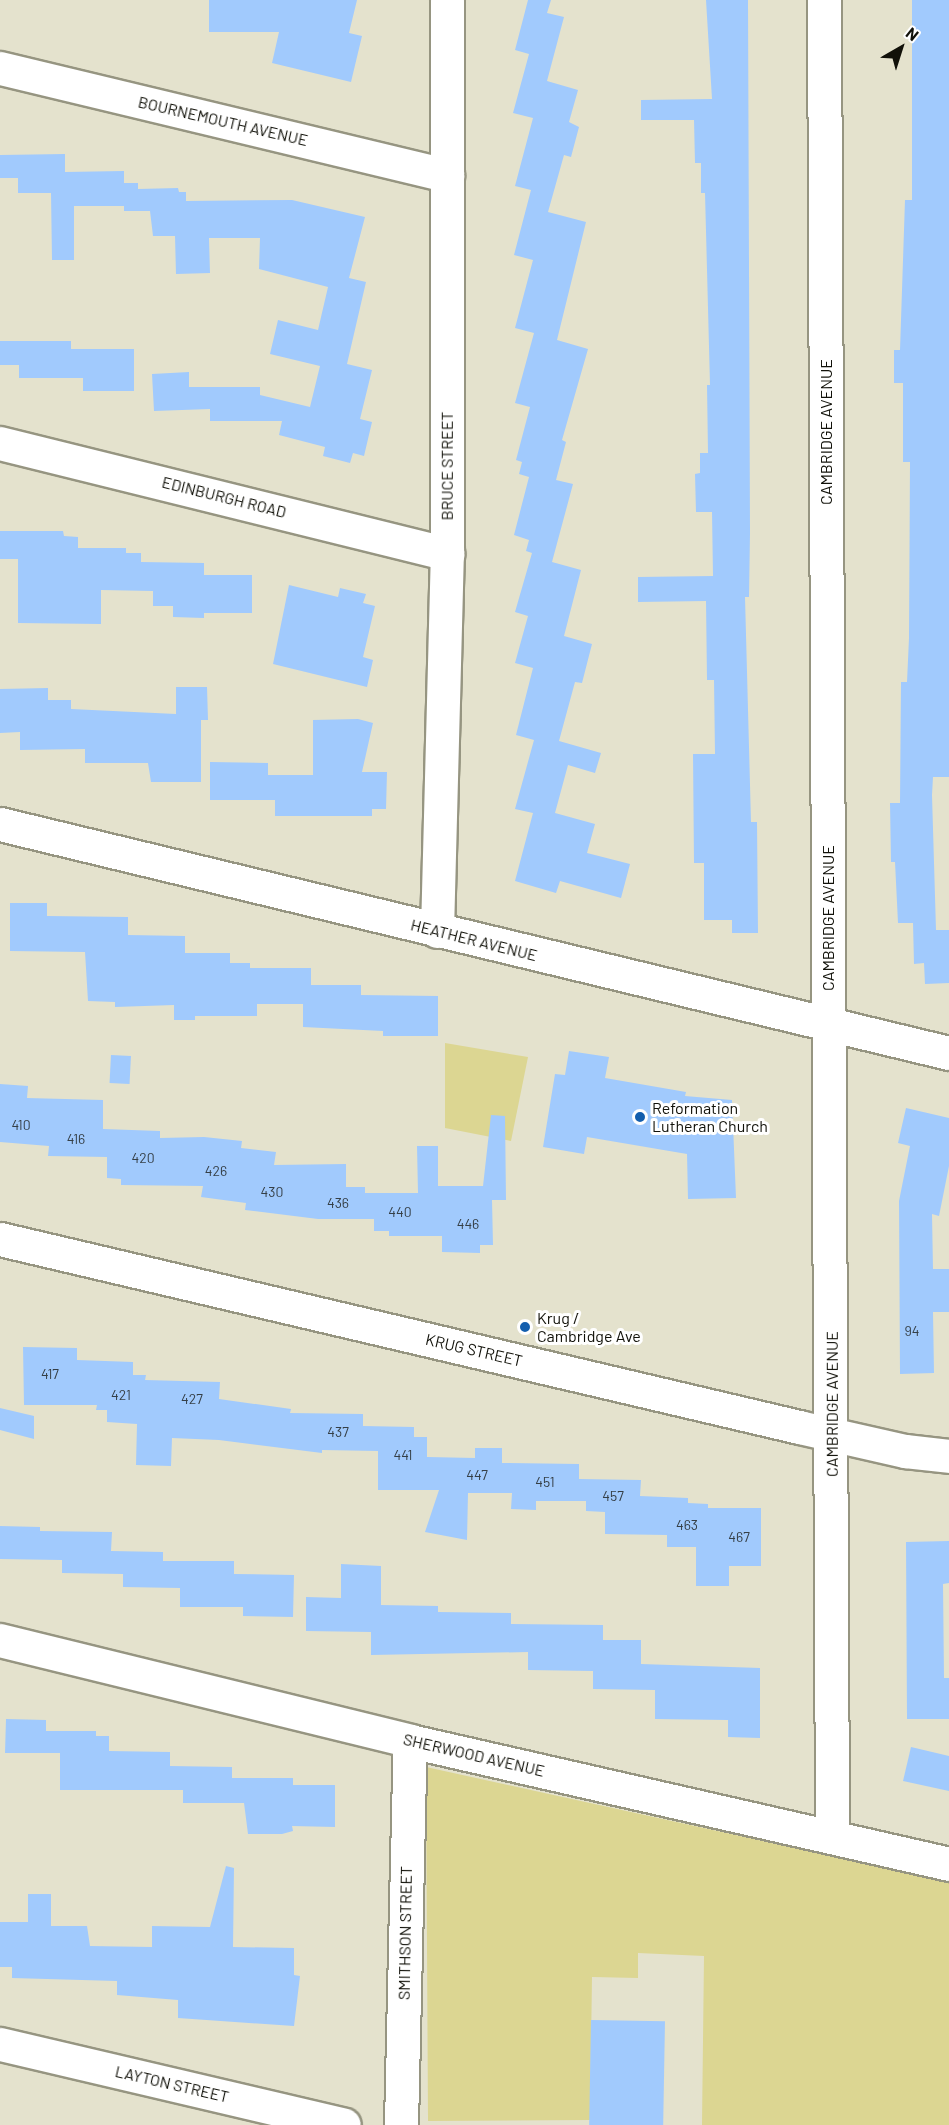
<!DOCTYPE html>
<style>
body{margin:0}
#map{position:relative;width:949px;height:2125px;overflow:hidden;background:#e4e2cd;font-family:Barlow,sans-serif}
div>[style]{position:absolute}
.green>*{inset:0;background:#dcd692}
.building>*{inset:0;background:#a1cafd;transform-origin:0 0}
.roads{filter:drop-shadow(2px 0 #969581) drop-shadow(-2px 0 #969581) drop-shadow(0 2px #969581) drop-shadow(0 -2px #969581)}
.minor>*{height:33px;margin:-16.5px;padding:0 16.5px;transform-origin:16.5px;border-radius:16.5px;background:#fff}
.dots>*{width:16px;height:16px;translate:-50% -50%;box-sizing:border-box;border:3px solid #fff;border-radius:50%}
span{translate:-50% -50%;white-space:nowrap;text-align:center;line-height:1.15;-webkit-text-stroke:6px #fff;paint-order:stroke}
.number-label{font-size:14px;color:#353f46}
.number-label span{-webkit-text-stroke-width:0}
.street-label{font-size:16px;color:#111109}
.poi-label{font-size:16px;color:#111109}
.left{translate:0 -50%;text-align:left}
.north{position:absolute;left:871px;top:18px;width:60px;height:60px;-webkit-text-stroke:4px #fff;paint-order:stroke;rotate:39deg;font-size:16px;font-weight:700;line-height:24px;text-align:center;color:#111109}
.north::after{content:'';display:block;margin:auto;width:21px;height:27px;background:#111109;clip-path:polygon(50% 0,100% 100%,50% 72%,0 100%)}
</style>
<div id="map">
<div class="green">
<div style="clip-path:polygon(445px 1043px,528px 1057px,511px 1141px,445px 1128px)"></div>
<div style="clip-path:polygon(426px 1767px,949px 1882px,949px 2125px,702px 2125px,704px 1956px,638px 1953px,638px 1978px,592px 1977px,590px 2120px,428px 2121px)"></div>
</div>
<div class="building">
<div style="clip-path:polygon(209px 0,357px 0,349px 33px,362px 36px,351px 82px,272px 63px,279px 32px,209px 32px)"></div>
<div style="clip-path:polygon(528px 0,551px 0,547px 13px,564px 17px,547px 81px,578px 90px,569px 122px,579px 127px,571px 157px,564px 155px,548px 212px,586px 222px,557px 340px,588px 349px,562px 440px,566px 442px,556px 480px,573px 484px,552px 562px,581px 570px,564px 636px,592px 644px,582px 683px,575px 682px,559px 741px,601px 753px,595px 773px,568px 765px,555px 813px,595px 824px,587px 853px,630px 864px,621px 898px,560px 881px,556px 893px,515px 881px,533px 813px,515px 809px,534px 740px,516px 735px,533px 668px,515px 663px,528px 616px,515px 612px,532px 553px,526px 551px,529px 540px,514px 535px,529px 477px,519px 474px,522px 462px,516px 460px,530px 407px,515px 403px,534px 333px,515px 328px,533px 260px,514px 255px,531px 190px,515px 186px,533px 118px,513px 113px,529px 54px,515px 50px)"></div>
<div style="clip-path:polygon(706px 0,748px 0,750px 533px,749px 597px,745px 597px,751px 822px,757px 822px,758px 933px,732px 933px,732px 920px,704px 920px,704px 863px,694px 863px,693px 754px,715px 754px,714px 680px,707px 680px,706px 601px,638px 602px,638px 577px,713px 576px,712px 512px,696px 512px,695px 474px,700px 473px,700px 453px,708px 453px,707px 385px,710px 385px,705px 193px,701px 193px,701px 163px,695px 163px,694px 120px,641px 120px,641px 100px,712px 99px)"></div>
<div style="clip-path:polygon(912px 0,949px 0,949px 777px,933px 777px,932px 795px,936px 930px,949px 930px,949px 983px,925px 984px,924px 963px,914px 964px,913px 923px,898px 923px,895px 862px,891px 862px,890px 803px,900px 803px,901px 682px,907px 682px,909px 638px,910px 462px,903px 462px,903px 383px,894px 383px,894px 350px,900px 350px,905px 200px,912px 200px)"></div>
<div style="clip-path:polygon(65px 154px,65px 172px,124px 171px,124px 183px,138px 183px,138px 189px,178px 188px,179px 192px,186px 192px,186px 201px,292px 200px,365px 217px,349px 278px,366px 282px,347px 364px,372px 370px,360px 419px,372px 422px,364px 456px,353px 453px,350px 463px,323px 456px,325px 447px,279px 435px,282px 421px,210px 421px,210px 409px,154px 411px,152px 374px,189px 372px,189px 387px,260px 387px,260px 395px,310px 407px,320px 366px,270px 354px,278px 320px,318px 330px,328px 287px,259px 269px,260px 238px,209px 238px,210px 273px,176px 274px,175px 236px,153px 236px,150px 211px,124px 211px,124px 206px,74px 206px,74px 260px,52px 260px,51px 193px,18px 193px,18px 178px,0 178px,0 155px)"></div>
<div style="clip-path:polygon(0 341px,71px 341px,71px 349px,134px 349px,134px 391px,83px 391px,83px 378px,19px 378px,19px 365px,0 365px)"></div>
<div style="clip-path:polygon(0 531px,63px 531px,64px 536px,78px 537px,78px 548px,126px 548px,126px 553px,141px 553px,141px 562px,204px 563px,204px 575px,252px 575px,252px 613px,204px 613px,204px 618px,173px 617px,173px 606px,153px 606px,153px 591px,101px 590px,101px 624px,18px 623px,18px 559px,0 559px)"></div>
<div style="clip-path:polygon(289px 585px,338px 597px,340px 588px,366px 594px,363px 603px,375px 606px,363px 657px,373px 660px,367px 687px,273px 664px)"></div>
<div style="clip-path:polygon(176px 687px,207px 687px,208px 720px,201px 720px,201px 782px,151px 782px,148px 763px,85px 763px,85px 749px,20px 750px,20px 732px,0 733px,0 689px,48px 688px,48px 700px,71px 700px,71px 709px,176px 714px)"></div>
<div style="clip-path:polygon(358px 719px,373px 723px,362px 772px,387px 772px,386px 809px,372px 809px,372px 816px,275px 816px,275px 800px,210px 800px,210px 762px,268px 763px,268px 775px,313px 775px,313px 720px)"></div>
<div style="clip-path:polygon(10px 903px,47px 903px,47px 916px,128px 917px,128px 935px,185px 936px,185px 953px,230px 953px,230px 963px,250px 963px,250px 968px,311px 968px,311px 985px,361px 985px,361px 995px,438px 996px,438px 1036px,383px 1036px,383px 1031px,303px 1027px,303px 1004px,257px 1004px,257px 1016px,195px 1016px,195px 1020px,174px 1020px,174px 1005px,115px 1007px,115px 1002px,88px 1001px,85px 952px,10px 951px)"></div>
<div style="clip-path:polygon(569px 1051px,609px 1057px,605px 1078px,686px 1092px,685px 1096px,732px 1100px,736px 1198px,688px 1199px,687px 1154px,587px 1137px,584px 1154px,543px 1147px,555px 1074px,565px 1075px)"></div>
<div style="left:111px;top:1055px;width:20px;height:28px;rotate:3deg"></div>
<div style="clip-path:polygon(0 1084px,28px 1086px,27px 1098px,103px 1100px,103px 1129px,160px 1131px,160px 1138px,204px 1137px,242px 1141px,241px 1148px,276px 1152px,274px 1165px,346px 1164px,346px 1187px,365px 1187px,365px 1193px,418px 1193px,417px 1146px,438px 1146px,438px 1186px,483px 1186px,491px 1115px,505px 1116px,506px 1200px,492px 1200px,493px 1245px,480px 1245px,480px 1253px,442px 1252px,442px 1236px,389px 1236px,389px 1231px,374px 1231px,374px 1219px,318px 1219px,245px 1210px,246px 1203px,201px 1197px,203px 1186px,121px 1185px,121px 1179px,107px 1178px,107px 1157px,48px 1156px,49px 1146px,0 1142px)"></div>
<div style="clip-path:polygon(906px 1108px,949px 1118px,949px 1166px,939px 1216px,932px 1214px,933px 1269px,949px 1269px,949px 1312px,933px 1312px,934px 1373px,900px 1374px,899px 1201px,910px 1146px,898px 1143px)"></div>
<div style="clip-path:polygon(23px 1347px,77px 1348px,77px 1360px,133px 1362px,133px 1375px,146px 1375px,145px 1380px,220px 1382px,219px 1399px,291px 1409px,290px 1413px,363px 1414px,363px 1426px,414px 1427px,414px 1437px,427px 1437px,427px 1457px,475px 1458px,475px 1448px,502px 1448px,502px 1463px,579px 1464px,579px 1479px,641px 1480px,640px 1496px,688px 1498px,688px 1503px,708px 1504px,708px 1508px,761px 1508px,761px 1566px,729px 1566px,729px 1586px,696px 1586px,696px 1547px,667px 1547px,667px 1535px,605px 1534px,605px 1512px,586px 1511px,586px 1501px,536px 1501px,536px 1510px,511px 1509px,512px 1493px,468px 1493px,467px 1540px,425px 1532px,439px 1490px,378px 1490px,378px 1451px,322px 1450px,322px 1453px,219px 1440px,172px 1438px,171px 1466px,136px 1465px,137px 1424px,107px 1422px,107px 1410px,96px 1410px,97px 1405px,24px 1405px)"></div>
<div style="clip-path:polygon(0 1408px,34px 1416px,34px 1439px,0 1430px)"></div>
<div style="clip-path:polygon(0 1526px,40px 1527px,40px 1531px,112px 1532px,111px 1551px,163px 1552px,163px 1561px,234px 1561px,234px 1574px,294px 1575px,293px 1617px,243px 1616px,243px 1607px,180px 1607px,180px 1588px,123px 1587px,123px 1574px,62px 1573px,62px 1560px,0 1559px)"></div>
<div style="clip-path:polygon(949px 1541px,949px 1583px,943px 1584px,944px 1678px,949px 1678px,949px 1719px,907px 1719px,906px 1542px)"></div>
<div style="clip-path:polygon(341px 1564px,381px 1566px,381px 1605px,438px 1606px,438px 1612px,511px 1613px,511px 1624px,603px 1625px,603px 1640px,641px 1640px,641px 1664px,760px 1668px,760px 1738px,728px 1737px,728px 1720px,655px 1719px,655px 1690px,593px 1689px,593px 1671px,528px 1670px,528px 1652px,371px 1655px,371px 1632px,306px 1631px,306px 1597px,341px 1598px)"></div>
<div style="clip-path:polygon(6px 1719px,46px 1720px,46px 1731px,96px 1731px,96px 1736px,109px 1736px,109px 1751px,170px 1752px,170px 1766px,232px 1767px,232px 1778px,293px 1778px,293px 1785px,335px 1785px,335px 1827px,292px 1826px,293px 1831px,282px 1834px,248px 1834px,244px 1803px,183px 1803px,183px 1790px,60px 1790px,60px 1753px,5px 1753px)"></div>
<div style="clip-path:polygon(911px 1747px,949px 1756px,949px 1791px,903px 1781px)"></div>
<div style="clip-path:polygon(226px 1866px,234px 1868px,233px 1947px,294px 1948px,294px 1975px,300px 1976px,294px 2026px,178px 2018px,178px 2000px,117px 1995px,117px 1981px,12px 1978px,12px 1967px,0 1967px,0 1922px,28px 1922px,28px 1894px,51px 1894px,51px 1926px,87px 1926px,90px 1946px,152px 1947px,152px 1926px,210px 1927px)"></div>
<div style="left:591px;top:2020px;width:74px;height:105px;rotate:1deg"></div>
</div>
<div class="roads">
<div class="minor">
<div style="left:824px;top:0;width:1836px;rotate:89.75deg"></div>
<div style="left:0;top:68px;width:460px;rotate:13.5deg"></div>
<div style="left:0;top:443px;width:461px;rotate:13.9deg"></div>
<div style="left:0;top:824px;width:976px;rotate:13.57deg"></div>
<div style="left:437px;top:931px;width:377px;rotate:-88.5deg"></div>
<div style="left:447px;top:554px;width:554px;rotate:-90deg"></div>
<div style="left:0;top:1239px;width:821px;rotate:13.24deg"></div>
<div style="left:799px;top:1427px;width:109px;rotate:12.8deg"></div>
<div style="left:905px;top:1451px;width:44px;rotate:6.5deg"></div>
<div style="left:0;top:1640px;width:422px;rotate:13.8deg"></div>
<div style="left:410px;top:1741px;width:553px;rotate:12.85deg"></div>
<div style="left:0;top:2044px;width:353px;rotate:13.2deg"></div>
<div style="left:401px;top:2125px;width:384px;rotate:-88.7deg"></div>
</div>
</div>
<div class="dots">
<div style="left:640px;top:1117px;background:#135ead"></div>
<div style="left:525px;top:1327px;background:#135ead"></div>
</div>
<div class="number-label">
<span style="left:21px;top:1125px">410</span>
<span style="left:76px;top:1139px">416</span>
<span style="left:143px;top:1158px">420</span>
<span style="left:216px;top:1171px">426</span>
<span style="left:272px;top:1192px">430</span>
<span style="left:338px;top:1203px">436</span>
<span style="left:400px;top:1212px">440</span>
<span style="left:468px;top:1224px">446</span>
<span style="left:912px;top:1331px">94</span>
<span style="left:50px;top:1374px">417</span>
<span style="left:121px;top:1395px">421</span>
<span style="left:192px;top:1399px">427</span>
<span style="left:338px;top:1432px">437</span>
<span style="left:403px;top:1455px">441</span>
<span style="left:477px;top:1475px">447</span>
<span style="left:545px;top:1482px">451</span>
<span style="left:613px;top:1496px">457</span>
<span style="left:687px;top:1525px">463</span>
<span style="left:739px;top:1537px">467</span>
</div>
<div class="street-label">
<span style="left:223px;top:121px;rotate:13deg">BOURNEMOUTH AVENUE</span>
<span style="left:826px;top:432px;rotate:-90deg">CAMBRIDGE AVENUE</span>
<span style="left:447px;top:466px;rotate:-90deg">BRUCE STREET</span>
<span style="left:224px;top:497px;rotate:14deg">EDINBURGH ROAD</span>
<span style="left:828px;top:918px;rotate:-90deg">CAMBRIDGE AVENUE</span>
<span style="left:474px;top:940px;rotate:14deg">HEATHER AVENUE</span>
<span style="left:474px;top:1350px;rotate:13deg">KRUG STREET</span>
<span style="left:832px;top:1404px;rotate:-90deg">CAMBRIDGE AVENUE</span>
<span style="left:474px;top:1755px;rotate:13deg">SHERWOOD AVENUE</span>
<span style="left:405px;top:1933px;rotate:-89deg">SMITHSON STREET</span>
<span style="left:172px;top:2084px;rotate:13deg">LAYTON STREET</span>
</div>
<div class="poi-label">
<span class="left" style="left:652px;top:1117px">Reformation<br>Lutheran Church</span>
<span class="left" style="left:537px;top:1327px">Krug /<br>Cambridge Ave</span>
</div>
<div class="north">N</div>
</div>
